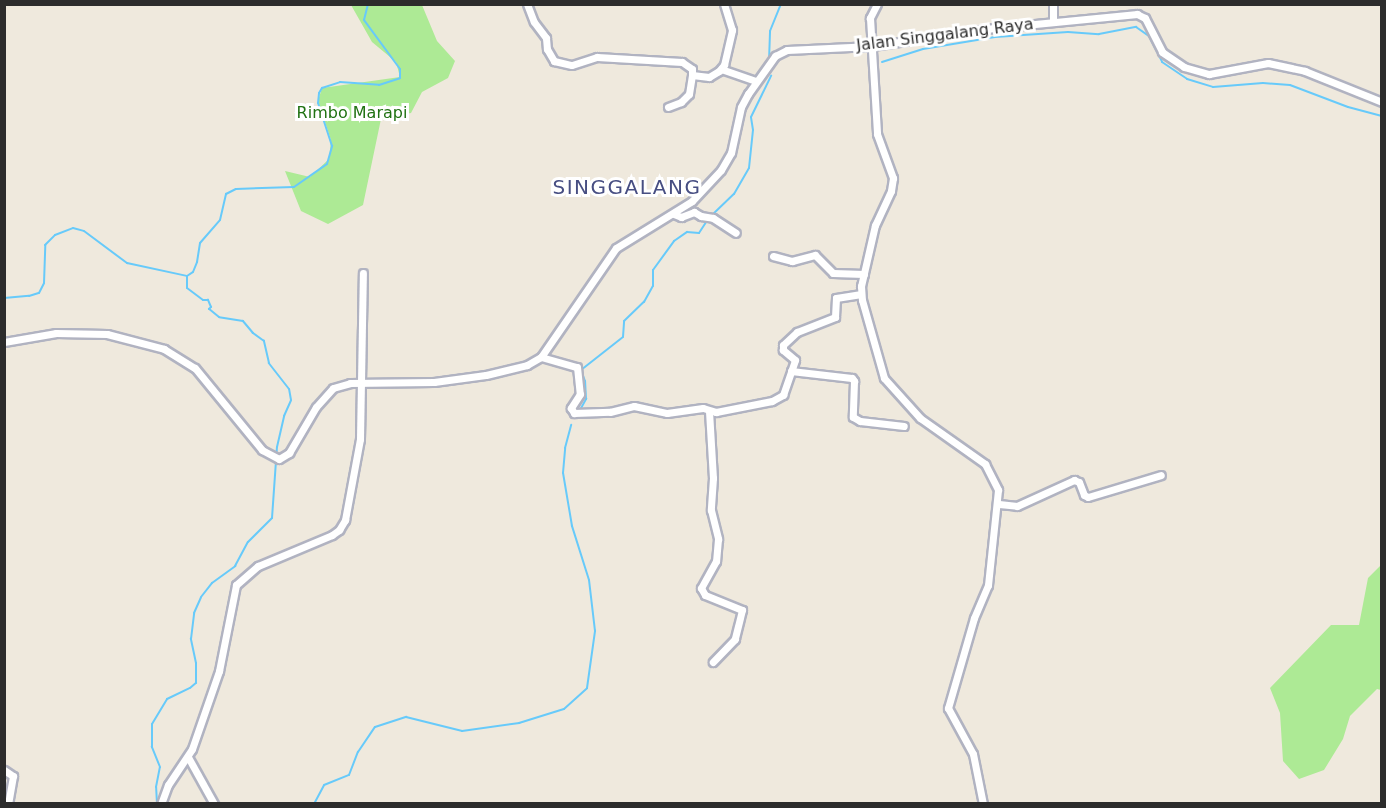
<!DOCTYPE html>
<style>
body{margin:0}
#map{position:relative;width:1386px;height:808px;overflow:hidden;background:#efe9dd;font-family:"DejaVu Sans",sans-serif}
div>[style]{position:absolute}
.green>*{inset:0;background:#adea95}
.stream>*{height:2px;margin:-1px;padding:0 1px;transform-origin:1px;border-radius:1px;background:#67cafa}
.roads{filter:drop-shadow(2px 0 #b1b3c1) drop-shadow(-2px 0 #b1b3c1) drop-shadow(0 2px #b1b3c1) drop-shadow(0 -2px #b1b3c1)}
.street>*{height:7px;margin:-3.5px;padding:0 3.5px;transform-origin:3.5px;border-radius:3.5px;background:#fff}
span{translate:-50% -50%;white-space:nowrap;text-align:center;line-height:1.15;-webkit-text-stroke:6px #fff;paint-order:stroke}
.street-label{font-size:16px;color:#2c2c2c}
.park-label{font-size:16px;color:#217213}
.quarter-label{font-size:20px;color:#474e82;letter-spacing:1.5px}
.frame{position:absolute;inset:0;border:6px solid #2c2c2c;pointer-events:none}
</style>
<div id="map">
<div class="green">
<div style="clip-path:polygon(351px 5px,422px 5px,437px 41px,455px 61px,448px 78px,422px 92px,411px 113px,381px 119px,363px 205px,328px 224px,301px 211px,285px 171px,310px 177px,329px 159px,331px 140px,318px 101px,322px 88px,400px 77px,396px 62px,372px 42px)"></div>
<div style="clip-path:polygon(1381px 565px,1381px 690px,1377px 689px,1350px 716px,1343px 739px,1324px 770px,1299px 779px,1283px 761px,1280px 713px,1270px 688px,1331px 625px,1359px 625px,1368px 578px)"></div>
</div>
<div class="stream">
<div style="left:769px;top:61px;width:30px;rotate:-88deg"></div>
<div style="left:770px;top:31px;width:29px;rotate:-68deg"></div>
<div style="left:882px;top:62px;width:43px;rotate:-17.6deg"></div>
<div style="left:923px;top:49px;width:73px;rotate:-9.5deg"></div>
<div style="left:995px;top:37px;width:73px;rotate:-3.9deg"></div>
<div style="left:1068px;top:32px;width:31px;rotate:4deg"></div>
<div style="left:1099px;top:34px;width:38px;rotate:-11deg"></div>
<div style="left:1136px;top:27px;width:16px;rotate:35deg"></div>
<div style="left:1149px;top:36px;width:29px;rotate:63deg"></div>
<div style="left:1162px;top:62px;width:30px;rotate:34deg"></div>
<div style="left:1187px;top:79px;width:27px;rotate:17deg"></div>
<div style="left:1213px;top:87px;width:50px;rotate:-4.6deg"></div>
<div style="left:1263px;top:83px;width:27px;rotate:4deg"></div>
<div style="left:1290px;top:85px;width:62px;rotate:20.8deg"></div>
<div style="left:1348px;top:107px;width:35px;rotate:15deg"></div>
<div style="left:711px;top:216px;width:32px;rotate:-44deg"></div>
<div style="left:734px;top:194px;width:30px;rotate:-60deg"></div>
<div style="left:749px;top:168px;width:38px;rotate:-84deg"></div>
<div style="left:753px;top:130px;width:13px;rotate:-99deg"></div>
<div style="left:751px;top:117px;width:46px;rotate:-64deg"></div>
<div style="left:187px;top:276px;width:7px;rotate:-34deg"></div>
<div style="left:193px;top:272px;width:11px;rotate:-68deg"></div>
<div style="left:197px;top:262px;width:19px;rotate:-81deg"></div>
<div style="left:200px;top:243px;width:30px;rotate:-49deg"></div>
<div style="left:220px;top:220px;width:27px;rotate:-77deg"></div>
<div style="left:226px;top:194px;width:11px;rotate:-27deg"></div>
<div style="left:236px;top:189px;width:58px;rotate:-2deg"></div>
<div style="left:294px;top:187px;width:40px;rotate:-34.9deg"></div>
<div style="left:327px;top:164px;width:19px;rotate:-74deg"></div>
<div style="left:332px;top:146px;width:45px;rotate:-108deg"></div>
<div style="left:318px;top:103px;width:10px;rotate:-84deg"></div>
<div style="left:319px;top:93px;width:6px;rotate:-59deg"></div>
<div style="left:322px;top:88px;width:19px;rotate:-18deg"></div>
<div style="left:340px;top:82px;width:39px;rotate:4deg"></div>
<div style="left:379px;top:85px;width:22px;rotate:-18deg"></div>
<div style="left:400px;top:78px;width:9px;rotate:-90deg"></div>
<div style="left:400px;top:69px;width:61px;rotate:-126.3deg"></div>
<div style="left:364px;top:20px;width:16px;rotate:-76deg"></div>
<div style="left:4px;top:298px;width:25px;rotate:-5deg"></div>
<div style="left:29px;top:296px;width:10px;rotate:-17deg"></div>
<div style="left:39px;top:293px;width:11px;rotate:-63deg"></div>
<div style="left:44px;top:283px;width:38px;rotate:-88deg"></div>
<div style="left:45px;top:245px;width:14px;rotate:-45deg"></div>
<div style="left:55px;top:235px;width:19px;rotate:-21deg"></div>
<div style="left:73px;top:228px;width:11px;rotate:15deg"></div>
<div style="left:84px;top:231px;width:54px;rotate:36.7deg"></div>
<div style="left:127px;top:263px;width:61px;rotate:12.2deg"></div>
<div style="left:580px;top:410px;width:13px;rotate:-61deg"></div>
<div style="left:586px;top:399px;width:18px;rotate:-93deg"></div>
<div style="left:585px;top:381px;width:12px;rotate:-110deg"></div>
<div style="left:581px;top:370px;width:53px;rotate:-38.2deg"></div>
<div style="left:623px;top:337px;width:16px;rotate:-86deg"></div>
<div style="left:624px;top:321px;width:28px;rotate:-44deg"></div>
<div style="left:644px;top:302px;width:18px;rotate:-61deg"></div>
<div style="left:653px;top:286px;width:16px;rotate:-90deg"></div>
<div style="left:653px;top:270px;width:36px;rotate:-54deg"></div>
<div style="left:674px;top:241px;width:16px;rotate:-35deg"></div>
<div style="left:687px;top:232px;width:12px;rotate:5deg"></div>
<div style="left:699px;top:233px;width:17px;rotate:-57deg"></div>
<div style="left:157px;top:804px;width:17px;rotate:-93deg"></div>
<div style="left:156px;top:787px;width:20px;rotate:-79deg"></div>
<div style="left:160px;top:767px;width:22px;rotate:-112deg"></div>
<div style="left:152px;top:747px;width:23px;rotate:-90deg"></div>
<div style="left:152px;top:724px;width:29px;rotate:-59deg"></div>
<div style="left:167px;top:699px;width:25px;rotate:-26deg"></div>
<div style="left:190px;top:688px;width:8px;rotate:-40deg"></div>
<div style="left:196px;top:683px;width:20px;rotate:-90deg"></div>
<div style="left:196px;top:663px;width:25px;rotate:-102deg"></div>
<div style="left:191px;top:639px;width:26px;rotate:-83deg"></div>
<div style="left:194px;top:613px;width:17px;rotate:-66deg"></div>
<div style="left:201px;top:597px;width:18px;rotate:-52deg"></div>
<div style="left:212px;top:583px;width:29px;rotate:-36deg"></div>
<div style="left:235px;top:566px;width:27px;rotate:-62deg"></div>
<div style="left:248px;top:542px;width:34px;rotate:-45deg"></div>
<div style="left:272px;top:518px;width:71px;rotate:-86deg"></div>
<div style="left:277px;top:447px;width:32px;rotate:-77deg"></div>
<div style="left:284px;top:416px;width:17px;rotate:-66deg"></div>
<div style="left:291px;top:400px;width:11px;rotate:-100deg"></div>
<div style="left:289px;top:389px;width:33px;rotate:-128deg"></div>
<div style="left:269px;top:363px;width:23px;rotate:-103deg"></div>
<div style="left:264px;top:341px;width:14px;rotate:-144deg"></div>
<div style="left:253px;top:333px;width:16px;rotate:-130deg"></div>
<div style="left:243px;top:321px;width:24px;rotate:-171deg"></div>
<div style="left:219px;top:317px;width:13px;rotate:-141deg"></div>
<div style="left:209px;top:309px;width:3px;rotate:-45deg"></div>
<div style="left:211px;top:307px;width:8px;rotate:-113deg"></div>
<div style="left:208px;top:300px;width:5px;rotate:180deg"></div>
<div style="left:203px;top:300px;width:20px;rotate:-143deg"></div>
<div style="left:187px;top:288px;width:12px;rotate:-90deg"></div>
<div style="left:314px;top:804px;width:21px;rotate:-62deg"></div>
<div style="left:324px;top:785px;width:27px;rotate:-22deg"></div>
<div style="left:349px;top:775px;width:25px;rotate:-69deg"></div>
<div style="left:358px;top:752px;width:30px;rotate:-56deg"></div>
<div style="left:375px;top:727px;width:33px;rotate:-18deg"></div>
<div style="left:406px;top:717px;width:58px;rotate:14deg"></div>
<div style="left:462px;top:731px;width:58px;rotate:-8deg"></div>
<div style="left:519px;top:723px;width:47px;rotate:-17.3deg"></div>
<div style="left:564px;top:709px;width:31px;rotate:-42deg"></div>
<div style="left:587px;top:688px;width:58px;rotate:-82deg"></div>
<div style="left:595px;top:631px;width:51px;rotate:-96.7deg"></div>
<div style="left:589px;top:580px;width:57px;rotate:-107.5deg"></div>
<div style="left:572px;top:526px;width:54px;rotate:-99.6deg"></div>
<div style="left:563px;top:473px;width:25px;rotate:-85deg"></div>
<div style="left:565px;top:448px;width:24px;rotate:-75deg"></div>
</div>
<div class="roads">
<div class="street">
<div style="left:527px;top:4px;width:19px;rotate:69deg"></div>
<div style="left:534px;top:22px;width:20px;rotate:53deg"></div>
<div style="left:546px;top:38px;width:11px;rotate:85deg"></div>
<div style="left:547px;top:49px;width:14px;rotate:60deg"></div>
<div style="left:554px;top:61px;width:18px;rotate:13deg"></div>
<div style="left:572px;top:65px;width:26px;rotate:-18deg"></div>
<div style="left:597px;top:57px;width:85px;rotate:3.4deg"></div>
<div style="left:682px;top:62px;width:12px;rotate:35deg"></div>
<div style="left:692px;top:69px;width:6px;rotate:90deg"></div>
<div style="left:877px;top:4px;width:16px;rotate:117deg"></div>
<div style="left:870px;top:18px;width:116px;rotate:86.5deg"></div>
<div style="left:877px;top:134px;width:47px;rotate:70deg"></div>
<div style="left:893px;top:178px;width:13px;rotate:99deg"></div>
<div style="left:891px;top:191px;width:38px;rotate:115deg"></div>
<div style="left:875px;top:225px;width:63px;rotate:102.9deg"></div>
<div style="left:861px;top:286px;width:14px;rotate:86deg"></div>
<div style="left:862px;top:300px;width:81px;rotate:74.2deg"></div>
<div style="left:884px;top:378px;width:54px;rotate:48deg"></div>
<div style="left:920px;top:418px;width:80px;rotate:35.3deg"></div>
<div style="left:985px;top:464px;width:29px;rotate:63deg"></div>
<div style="left:998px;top:490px;width:96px;rotate:96deg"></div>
<div style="left:988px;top:585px;width:36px;rotate:113deg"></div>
<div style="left:974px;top:618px;width:94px;rotate:106.1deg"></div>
<div style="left:948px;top:708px;width:52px;rotate:61.5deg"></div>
<div style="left:973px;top:754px;width:51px;rotate:78.7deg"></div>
<div style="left:1053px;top:21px;width:17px;rotate:-90deg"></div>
<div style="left:721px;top:69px;width:36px;rotate:19deg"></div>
<div style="left:668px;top:107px;width:14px;rotate:-21deg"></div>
<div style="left:681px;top:102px;width:11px;rotate:-45deg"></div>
<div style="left:689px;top:94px;width:19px;rotate:-81deg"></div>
<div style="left:692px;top:75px;width:17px;rotate:7deg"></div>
<div style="left:709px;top:77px;width:12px;rotate:-31deg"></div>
<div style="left:719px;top:71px;width:8px;rotate:-50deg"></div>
<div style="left:724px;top:65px;width:36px;rotate:-77deg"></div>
<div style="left:732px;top:30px;width:27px;rotate:-107deg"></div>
<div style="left:674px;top:214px;width:8px;rotate:23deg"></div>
<div style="left:681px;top:217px;width:14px;rotate:-21deg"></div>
<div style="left:694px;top:212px;width:8px;rotate:30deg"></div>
<div style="left:701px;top:216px;width:12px;rotate:9deg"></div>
<div style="left:713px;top:218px;width:27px;rotate:33deg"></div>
<div style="left:773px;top:256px;width:20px;rotate:15deg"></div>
<div style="left:792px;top:261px;width:24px;rotate:-15deg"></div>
<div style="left:815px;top:255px;width:25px;rotate:45deg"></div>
<div style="left:833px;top:273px;width:31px;rotate:2deg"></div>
<div style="left:4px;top:342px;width:53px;rotate:-9.8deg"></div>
<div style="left:56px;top:333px;width:51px;rotate:1.1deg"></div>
<div style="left:107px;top:334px;width:59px;rotate:14.7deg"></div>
<div style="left:164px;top:349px;width:36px;rotate:32deg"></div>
<div style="left:195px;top:368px;width:106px;rotate:50.7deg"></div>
<div style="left:262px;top:450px;width:19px;rotate:28deg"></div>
<div style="left:279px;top:459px;width:12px;rotate:-31deg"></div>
<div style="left:289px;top:453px;width:53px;rotate:-59.6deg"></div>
<div style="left:316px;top:407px;width:25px;rotate:-48deg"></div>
<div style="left:333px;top:388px;width:18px;rotate:-16deg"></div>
<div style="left:350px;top:383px;width:84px;rotate:-0.7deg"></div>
<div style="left:434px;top:382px;width:52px;rotate:-7.7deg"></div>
<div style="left:486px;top:375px;width:42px;rotate:-13.7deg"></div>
<div style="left:527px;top:365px;width:16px;rotate:-30deg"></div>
<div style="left:541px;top:357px;width:132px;rotate:-55.5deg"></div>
<div style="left:616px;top:248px;width:89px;rotate:-31.7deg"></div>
<div style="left:692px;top:201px;width:42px;rotate:-46.9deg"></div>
<div style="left:721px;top:170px;width:20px;rotate:-60deg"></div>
<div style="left:731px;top:153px;width:47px;rotate:-77.7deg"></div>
<div style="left:741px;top:107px;width:15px;rotate:-62deg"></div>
<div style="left:748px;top:94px;width:47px;rotate:-54.6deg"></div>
<div style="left:775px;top:56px;width:13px;rotate:-27deg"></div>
<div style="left:787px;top:50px;width:85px;rotate:-2.7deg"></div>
<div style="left:872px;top:46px;width:123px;rotate:-8.4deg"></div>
<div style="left:994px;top:28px;width:144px;rotate:-5.6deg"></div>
<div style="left:1137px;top:14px;width:9px;rotate:27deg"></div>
<div style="left:1145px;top:18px;width:38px;rotate:63deg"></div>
<div style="left:1162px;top:52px;width:27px;rotate:34deg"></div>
<div style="left:1184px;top:67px;width:26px;rotate:16deg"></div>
<div style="left:1209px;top:74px;width:60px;rotate:-10.6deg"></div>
<div style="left:1268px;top:63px;width:38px;rotate:12deg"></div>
<div style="left:1305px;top:71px;width:83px;rotate:21.9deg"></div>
<div style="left:541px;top:357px;width:37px;rotate:16deg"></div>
<div style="left:577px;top:367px;width:27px;rotate:84deg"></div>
<div style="left:580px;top:394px;width:17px;rotate:123deg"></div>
<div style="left:571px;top:408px;width:6px;rotate:59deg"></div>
<div style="left:574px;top:413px;width:36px;rotate:-2deg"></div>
<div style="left:610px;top:412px;width:25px;rotate:-14deg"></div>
<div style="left:634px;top:406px;width:34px;rotate:12deg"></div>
<div style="left:667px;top:413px;width:36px;rotate:-8deg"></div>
<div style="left:703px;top:408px;width:14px;rotate:17deg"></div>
<div style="left:716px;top:412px;width:57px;rotate:-11.1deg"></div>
<div style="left:772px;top:401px;width:13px;rotate:-29deg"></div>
<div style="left:783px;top:395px;width:37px;rotate:-71deg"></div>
<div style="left:795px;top:360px;width:16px;rotate:-140deg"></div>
<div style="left:783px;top:350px;width:5px;rotate:-90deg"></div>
<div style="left:783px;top:345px;width:19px;rotate:-43deg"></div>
<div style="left:797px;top:332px;width:41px;rotate:-21.5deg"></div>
<div style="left:835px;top:317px;width:19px;rotate:-87deg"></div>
<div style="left:836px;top:298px;width:24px;rotate:-9deg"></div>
<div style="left:791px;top:371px;width:61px;rotate:6.5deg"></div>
<div style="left:852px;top:378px;width:4px;rotate:56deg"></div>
<div style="left:854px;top:381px;width:36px;rotate:92deg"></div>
<div style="left:853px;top:417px;width:8px;rotate:30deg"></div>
<div style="left:860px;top:421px;width:44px;rotate:6.5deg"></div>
<div style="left:709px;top:411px;width:67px;rotate:86.6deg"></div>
<div style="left:713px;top:478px;width:32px;rotate:94deg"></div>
<div style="left:711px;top:510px;width:30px;rotate:76deg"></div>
<div style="left:718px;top:539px;width:22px;rotate:95deg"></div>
<div style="left:716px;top:561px;width:31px;rotate:119deg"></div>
<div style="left:701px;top:588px;width:8px;rotate:60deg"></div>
<div style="left:705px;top:595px;width:40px;rotate:22deg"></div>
<div style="left:742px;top:610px;width:30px;rotate:104deg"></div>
<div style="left:735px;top:639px;width:32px;rotate:134deg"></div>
<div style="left:999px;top:504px;width:18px;rotate:6deg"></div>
<div style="left:1017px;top:506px;width:63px;rotate:-24.5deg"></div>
<div style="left:1074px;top:480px;width:5px;rotate:22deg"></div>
<div style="left:1079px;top:482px;width:14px;rotate:69deg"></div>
<div style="left:1084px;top:495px;width:4px;rotate:27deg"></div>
<div style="left:1088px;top:497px;width:76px;rotate:-16.8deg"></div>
<div style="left:188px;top:757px;width:54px;rotate:61deg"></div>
<div style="left:4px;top:770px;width:11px;rotate:34deg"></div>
<div style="left:13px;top:776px;width:28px;rotate:100deg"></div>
<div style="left:161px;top:804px;width:20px;rotate:-70deg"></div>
<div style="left:168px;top:785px;width:43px;rotate:-56.3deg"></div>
<div style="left:192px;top:749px;width:83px;rotate:-70.9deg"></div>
<div style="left:219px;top:671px;width:88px;rotate:-78.8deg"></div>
<div style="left:236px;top:585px;width:29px;rotate:-41deg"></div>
<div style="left:258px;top:566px;width:80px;rotate:-22.7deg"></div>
<div style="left:332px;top:535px;width:9px;rotate:-36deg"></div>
<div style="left:339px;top:530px;width:12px;rotate:-59deg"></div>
<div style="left:345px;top:520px;width:82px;rotate:-79.5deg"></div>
<div style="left:360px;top:439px;width:166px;rotate:-89deg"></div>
</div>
</div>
<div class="street-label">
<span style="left:945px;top:35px;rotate:-7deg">Jalan Singgalang Raya</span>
</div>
<div class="park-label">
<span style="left:352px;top:113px">Rimbo Marapi</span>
</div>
<div class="quarter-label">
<span style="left:627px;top:187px">SINGGALANG</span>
</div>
<div class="frame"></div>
</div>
